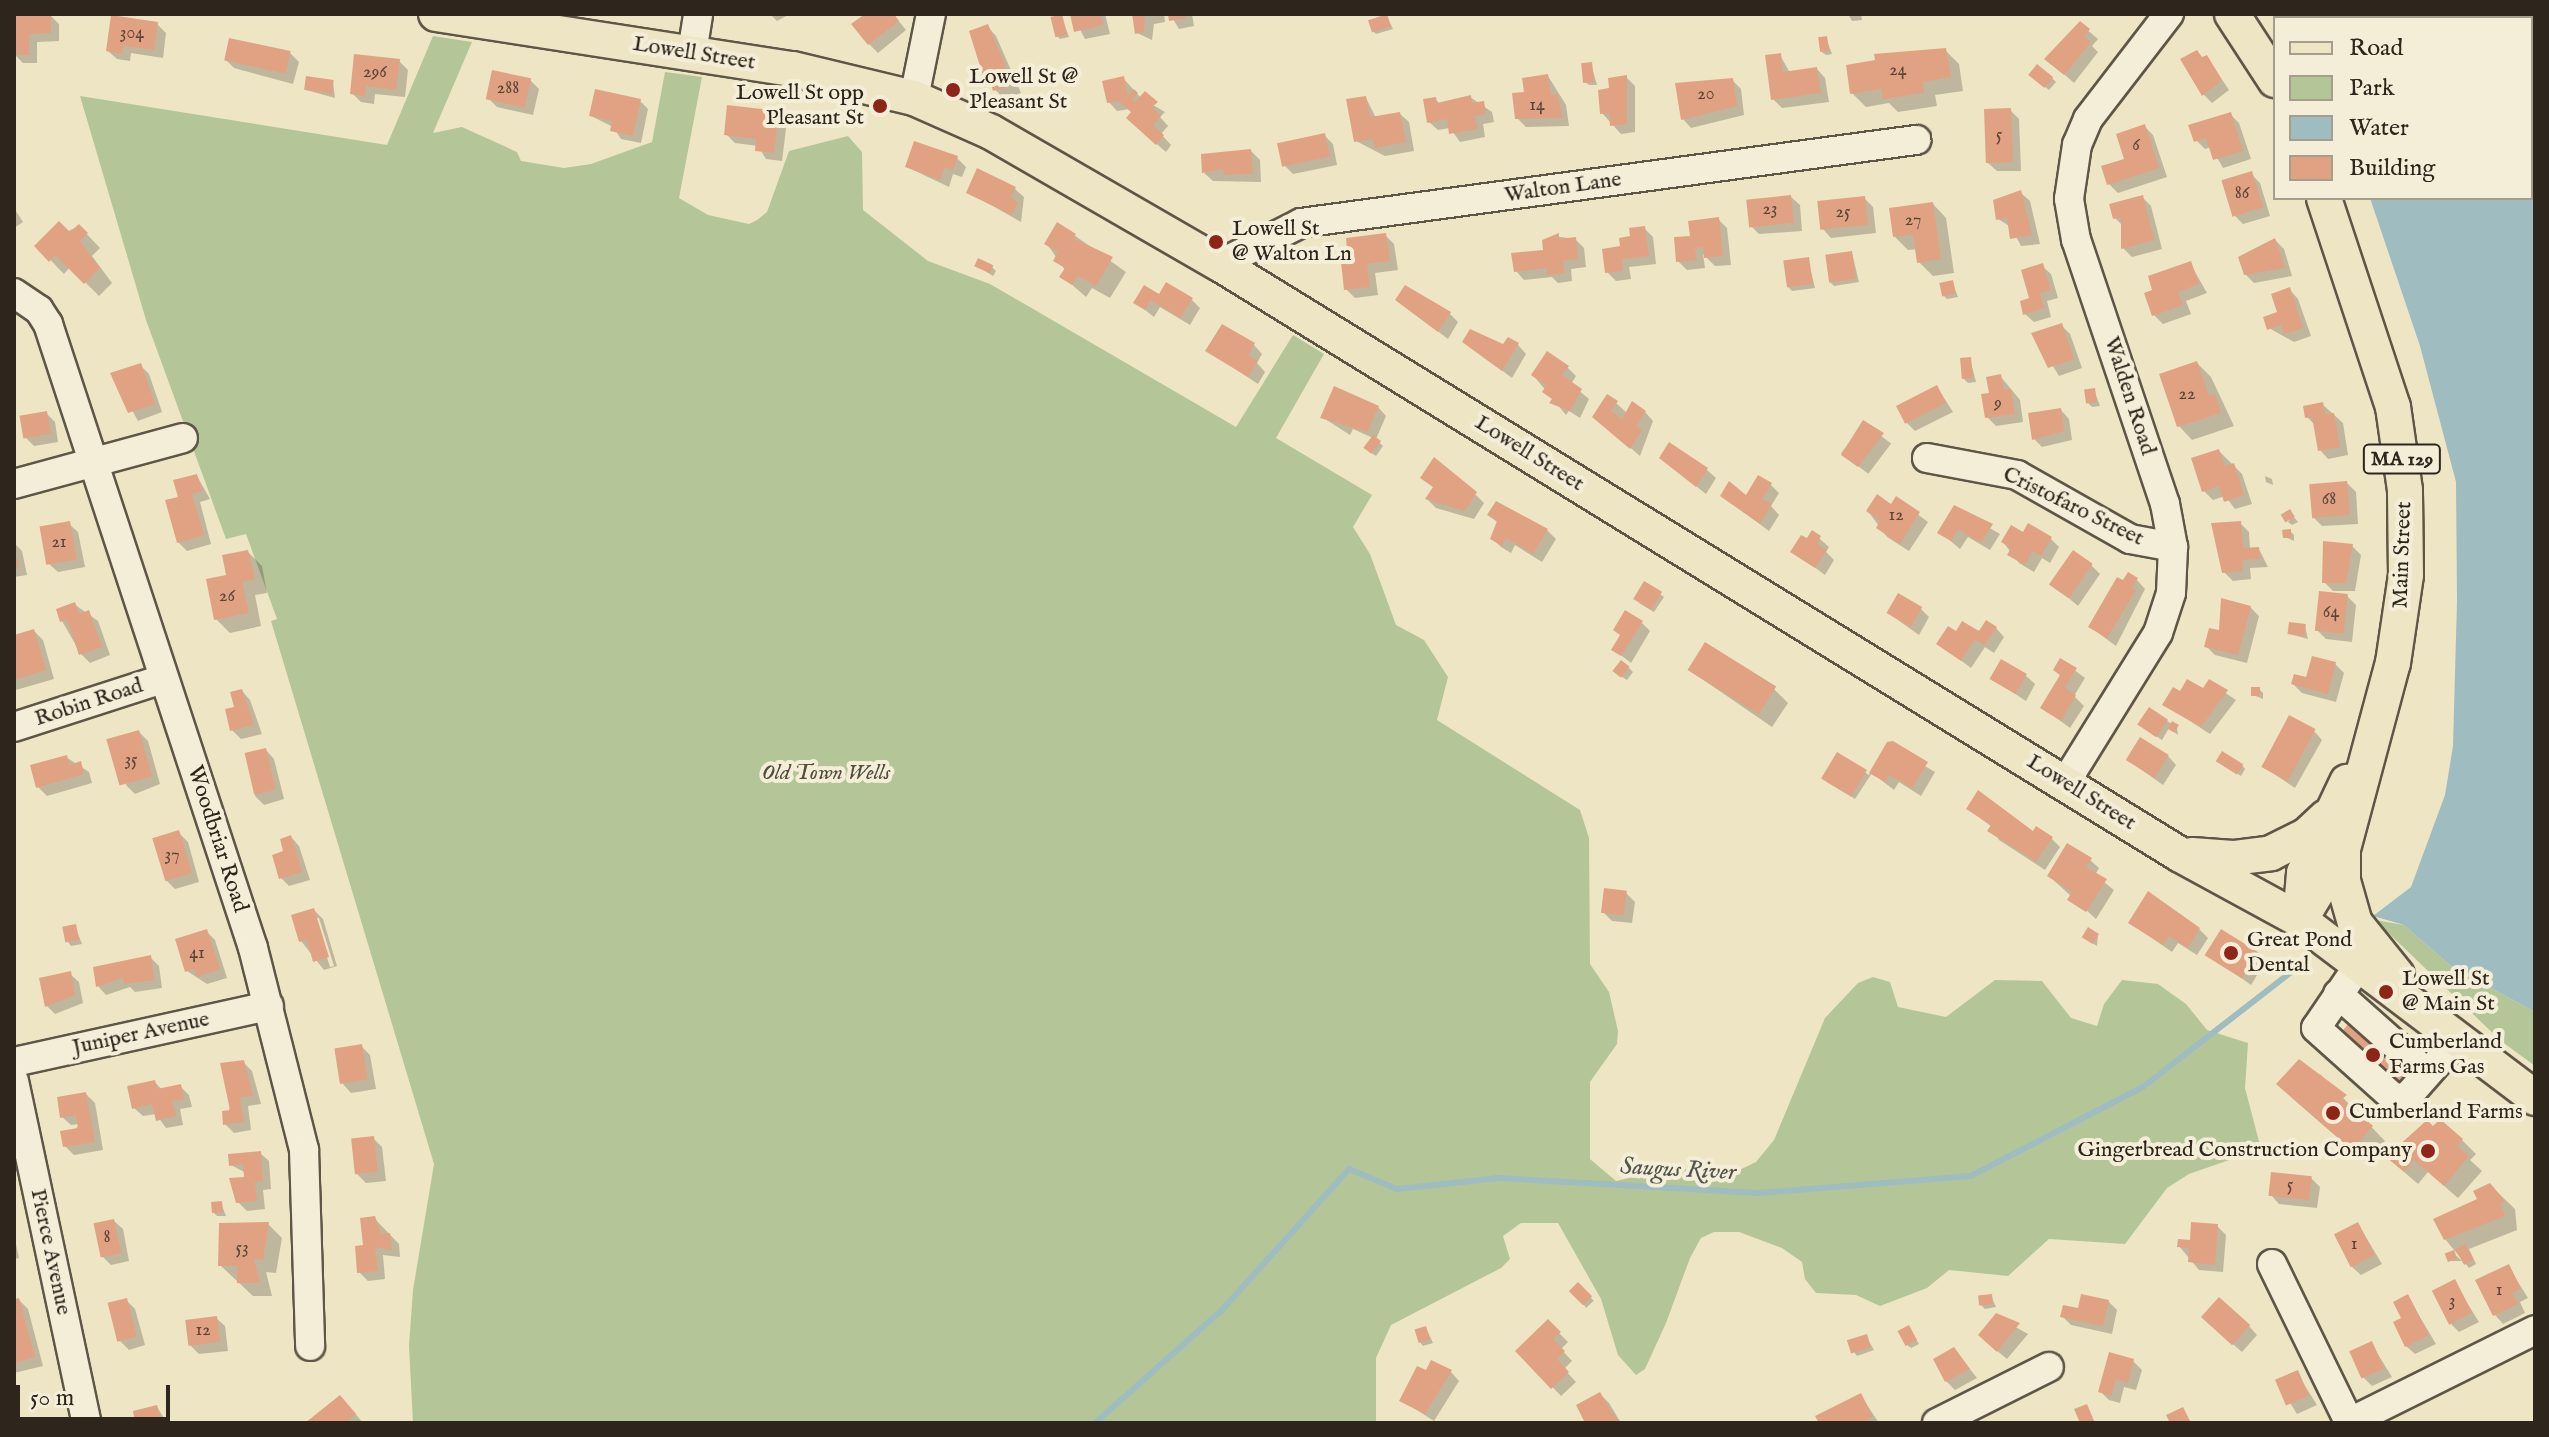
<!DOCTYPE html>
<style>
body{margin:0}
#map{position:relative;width:2549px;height:1437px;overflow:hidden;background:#eee5c5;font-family:"IM FELL English",serif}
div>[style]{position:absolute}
.green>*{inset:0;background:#b4c698}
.water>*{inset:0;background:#9fbcc0}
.shadow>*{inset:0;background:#0003;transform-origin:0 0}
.stream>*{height:6px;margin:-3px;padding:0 3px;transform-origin:3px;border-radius:3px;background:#9fbcc0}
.building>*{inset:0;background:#e1a283;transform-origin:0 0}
.roads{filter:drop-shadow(2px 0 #5e5647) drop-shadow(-2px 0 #5e5647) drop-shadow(0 2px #5e5647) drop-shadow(0 -2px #5e5647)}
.minor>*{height:28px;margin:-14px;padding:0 14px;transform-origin:14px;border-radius:14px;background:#f4eed9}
.major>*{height:34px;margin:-17px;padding:0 17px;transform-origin:17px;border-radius:17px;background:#eee5c5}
.dots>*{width:22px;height:22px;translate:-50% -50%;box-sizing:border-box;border:4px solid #f4eed9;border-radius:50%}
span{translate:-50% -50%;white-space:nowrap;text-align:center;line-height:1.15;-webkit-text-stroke:8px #f4eed9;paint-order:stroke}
.number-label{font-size:18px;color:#5b4536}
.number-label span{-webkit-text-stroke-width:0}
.shield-label span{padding:2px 6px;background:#f4eed9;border:2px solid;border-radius:6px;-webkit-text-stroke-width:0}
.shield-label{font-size:20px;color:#2e261d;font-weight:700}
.street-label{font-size:22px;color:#2e261d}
.poi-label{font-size:22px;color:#2e261d}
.left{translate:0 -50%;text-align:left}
.right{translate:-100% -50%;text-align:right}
.park-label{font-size:22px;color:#504e3c;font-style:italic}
.water-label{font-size:24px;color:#50534e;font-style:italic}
.frame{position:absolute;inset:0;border:16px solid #2e261d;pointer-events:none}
.legend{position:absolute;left:2273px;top:16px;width:260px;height:184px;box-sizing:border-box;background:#f4eed9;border:2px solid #a59e8e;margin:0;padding:10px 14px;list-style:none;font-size:24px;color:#2e261d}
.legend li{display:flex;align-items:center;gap:16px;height:40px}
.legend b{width:40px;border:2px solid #a59e8e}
.scale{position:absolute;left:16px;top:1385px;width:154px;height:36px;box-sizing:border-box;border:4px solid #2e261d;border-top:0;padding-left:10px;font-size:24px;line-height:28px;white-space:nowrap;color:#2e261d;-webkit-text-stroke:6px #f4eed9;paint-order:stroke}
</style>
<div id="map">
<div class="green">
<div style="clip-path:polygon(433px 36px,472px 42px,433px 133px,462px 127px,517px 152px,521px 161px,564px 168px,591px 164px,652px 142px,665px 72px,702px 77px,679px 198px,708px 215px,749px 224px,757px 220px,767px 212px,789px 151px,848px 136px,862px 152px,863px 210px,928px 261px,990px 284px,1236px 427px,1293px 335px,1324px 354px,1276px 438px,1372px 495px,1353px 527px,1370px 554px,1396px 625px,1424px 640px,1448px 677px,1437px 720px,1580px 810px,1589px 838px,1590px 964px,1609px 992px,1618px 1031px,1617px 1044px,1590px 1082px,1590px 1159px,1616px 1181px,1672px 1168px,1733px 1173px,1756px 1162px,1774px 1140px,1825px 1018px,1858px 983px,1873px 977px,1890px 982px,1898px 1007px,1946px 1017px,1995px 980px,2042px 981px,2071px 1018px,2097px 1026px,2104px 1004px,2122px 980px,2158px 984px,2186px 1004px,2207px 1030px,2248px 1043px,2245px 1088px,2261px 1149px,2189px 1174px,2167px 1188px,2125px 1244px,2049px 1239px,2008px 1276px,1949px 1270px,1927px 1288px,1880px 1306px,1856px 1295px,1816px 1293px,1805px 1279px,1802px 1262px,1782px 1248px,1739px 1232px,1714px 1232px,1701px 1238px,1690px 1258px,1666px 1323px,1645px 1369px,1636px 1375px,1618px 1355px,1601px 1299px,1558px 1223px,1521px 1223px,1503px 1236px,1510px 1259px,1501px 1268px,1391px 1325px,1376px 1358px,1376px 1423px,413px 1423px,409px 1346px,413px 1290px,434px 1164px,271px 621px,277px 619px,246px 534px,226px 539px,146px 320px,80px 96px,387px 145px)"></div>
<div style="clip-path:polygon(2375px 920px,2404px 925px,2451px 966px,2535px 1012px,2535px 1066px,2501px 1041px)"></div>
</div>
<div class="water">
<div style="clip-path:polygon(2289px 14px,2535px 14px,2535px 1012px,2451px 966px,2404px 925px,2373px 916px,2411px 887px,2445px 795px,2453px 746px,2457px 601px,2456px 482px,2420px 346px,2370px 198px,2531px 198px,2531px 18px)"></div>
</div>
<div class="shadow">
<div style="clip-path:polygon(770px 14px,790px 14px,777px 21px)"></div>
<div style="clip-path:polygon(871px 14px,893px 14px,906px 30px,878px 53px,869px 44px)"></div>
<div style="clip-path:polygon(1072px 14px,1105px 14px,1110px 34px,1085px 39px)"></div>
<div style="clip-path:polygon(1134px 14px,1164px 14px,1165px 22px,1154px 24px,1152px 40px,1137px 33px)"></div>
<div style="clip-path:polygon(1170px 14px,1192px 14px,1194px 26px,1179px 29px)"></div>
<div style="clip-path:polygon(1848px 14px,1861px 14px,1862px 20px,1852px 21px)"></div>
<div style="clip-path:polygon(14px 15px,50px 15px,59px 24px,59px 41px,37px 42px,37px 63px,23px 63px,14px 54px)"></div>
<div style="clip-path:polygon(1386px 15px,1393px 29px,1376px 34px,1372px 30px)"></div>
<div style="clip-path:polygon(1061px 16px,1069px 37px,1060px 39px,1056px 35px)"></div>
<div style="clip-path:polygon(2079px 23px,2098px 39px,2092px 46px,2098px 52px,2074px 83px,2047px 59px)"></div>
<div style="clip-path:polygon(157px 24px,166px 33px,163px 58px,131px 53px,130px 61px,117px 59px,108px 51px)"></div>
<div style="clip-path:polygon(988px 27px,996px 36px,1021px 93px,1004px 99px,987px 81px)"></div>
<div style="clip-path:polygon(1826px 38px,1832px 54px,1826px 55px,1822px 52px)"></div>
<div style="clip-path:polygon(1945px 50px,1959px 64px,1963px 91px,1935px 95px,1937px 106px,1898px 112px,1889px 103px,1866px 107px,1852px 93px,1877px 62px)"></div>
<div style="clip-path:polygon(290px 53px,299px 62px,293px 84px,234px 68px,225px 59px)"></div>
<div style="clip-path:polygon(1780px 55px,1790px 73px,1817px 69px,1825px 78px,1829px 102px,1782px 108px,1773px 99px)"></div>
<div style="clip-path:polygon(2207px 57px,2229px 90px,2212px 103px,2203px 94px)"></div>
<div style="clip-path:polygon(399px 61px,408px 70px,405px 97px,375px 94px,374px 104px,361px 102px,352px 93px)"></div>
<div style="clip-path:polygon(1591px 64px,1597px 85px,1589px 85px,1585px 82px)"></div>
<div style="clip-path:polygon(2031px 75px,2052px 78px,2056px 82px,2049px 90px)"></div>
<div style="clip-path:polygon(1548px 76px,1566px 105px,1569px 126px,1526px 127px,1517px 118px,1526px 94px)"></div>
<div style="clip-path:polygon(1626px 77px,1635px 86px,1635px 132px,1621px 134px,1602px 113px,1612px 90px)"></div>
<div style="clip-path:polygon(1123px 78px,1141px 98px,1165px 112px,1160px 117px,1168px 126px,1161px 134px,1171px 145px,1166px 152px,1137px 127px,1130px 109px,1117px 111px,1109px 102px)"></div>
<div style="clip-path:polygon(530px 80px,539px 89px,533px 115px,497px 107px,488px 98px)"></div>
<div style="clip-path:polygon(1732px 80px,1741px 89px,1744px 115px,1691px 128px,1683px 119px)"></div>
<div style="clip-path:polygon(333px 82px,335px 98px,306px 90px)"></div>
<div style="clip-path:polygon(1470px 97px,1492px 112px,1494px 122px,1483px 124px,1485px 137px,1460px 142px,1450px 128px,1438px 130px,1429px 122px,1435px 99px,1440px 104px)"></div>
<div style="clip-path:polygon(1366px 98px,1376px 118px,1400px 114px,1409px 122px,1414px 151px,1385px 156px,1356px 141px)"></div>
<div style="clip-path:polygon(640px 101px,648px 109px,641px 143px,621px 139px,613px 127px,591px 116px)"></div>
<div style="clip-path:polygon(2010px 110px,2019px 119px,2021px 171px,1997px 171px,1988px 163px)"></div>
<div style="clip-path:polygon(778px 113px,787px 121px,782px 161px,766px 159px,758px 146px,735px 143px,726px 134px)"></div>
<div style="clip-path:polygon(2230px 114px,2239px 123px,2251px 159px,2223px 168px,2211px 147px,2205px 149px,2196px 140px)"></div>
<div style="clip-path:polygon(2144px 126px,2153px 135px,2167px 177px,2118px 193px,2109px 184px)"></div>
<div style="clip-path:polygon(1324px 135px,1333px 144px,1337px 165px,1293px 174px,1284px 165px)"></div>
<div style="clip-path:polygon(1251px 151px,1260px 160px,1261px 182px,1213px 181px,1204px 173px)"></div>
<div style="clip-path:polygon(957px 158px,966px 167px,962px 177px,953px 174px,949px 187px,907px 167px)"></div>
<div style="clip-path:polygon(2251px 174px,2260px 183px,2270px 216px,2243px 224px,2234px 215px)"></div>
<div style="clip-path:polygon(1015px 189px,1024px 197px,1021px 222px,968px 192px)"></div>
<div style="clip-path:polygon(2021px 193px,2030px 201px,2040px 244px,2021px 246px,2011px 227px,1998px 219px)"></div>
<div style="clip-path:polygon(1791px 197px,1800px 205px,1802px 231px,1759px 234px,1750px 225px)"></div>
<div style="clip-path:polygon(2142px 197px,2151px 206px,2162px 249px,2132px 257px,2123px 248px,2123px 226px,2115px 218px)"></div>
<div style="clip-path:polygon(1864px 198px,1873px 207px,1876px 233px,1831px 238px,1823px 229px)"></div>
<div style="clip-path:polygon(1933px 204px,1946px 218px,1954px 273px,1933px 276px,1919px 262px,1918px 249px,1908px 250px,1895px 237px)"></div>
<div style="clip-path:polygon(14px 208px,23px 222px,14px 228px)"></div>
<div style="clip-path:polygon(1718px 219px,1727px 228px,1731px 265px,1715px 266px,1703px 254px,1705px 268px,1687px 270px,1678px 261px,1692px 238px)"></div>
<div style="clip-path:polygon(79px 226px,100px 248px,92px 256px,112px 283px,99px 296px,70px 267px,64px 274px,37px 246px)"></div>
<div style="clip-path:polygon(1644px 228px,1653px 237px,1656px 264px,1629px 267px,1631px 279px,1616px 281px,1607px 272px)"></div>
<div style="clip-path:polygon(1074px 235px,1126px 272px,1110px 298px,1092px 288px,1086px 297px,1062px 276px,1065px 270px,1047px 244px)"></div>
<div style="clip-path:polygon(1385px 235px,1394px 244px,1398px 270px,1375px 273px,1378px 295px,1355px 298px,1346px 289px)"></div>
<div style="clip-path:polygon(1553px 236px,1575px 239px,1584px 248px,1586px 267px,1571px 269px,1572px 281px,1558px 283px,1552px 277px,1524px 280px,1516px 271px,1545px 252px)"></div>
<div style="clip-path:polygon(2275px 240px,2284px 249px,2292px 276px,2254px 283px,2245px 274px)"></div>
<div style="clip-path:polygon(1852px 253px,1859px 282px,1834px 286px,1830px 282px)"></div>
<div style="clip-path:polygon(1808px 259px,1815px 288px,1792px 291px,1788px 287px)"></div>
<div style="clip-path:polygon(2190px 263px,2207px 293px,2186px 301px,2191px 314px,2163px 324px,2154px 315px,2155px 291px)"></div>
<div style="clip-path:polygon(976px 265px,992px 267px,996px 271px,993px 276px)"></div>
<div style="clip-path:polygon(2042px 266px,2051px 274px,2058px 298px,2047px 301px,2051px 317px,2034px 322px,2025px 314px)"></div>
<div style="clip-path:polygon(1952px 282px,1958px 297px,1947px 299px,1943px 295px)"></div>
<div style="clip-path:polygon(2290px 290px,2298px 299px,2311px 336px,2294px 342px,2269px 328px)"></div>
<div style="clip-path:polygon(1160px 297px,1191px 299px,1200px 308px,1190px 325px,1160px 307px,1154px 317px,1135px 302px)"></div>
<div style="clip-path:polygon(1397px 300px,1450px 314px,1458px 322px,1448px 339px)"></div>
<div style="clip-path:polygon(2061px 325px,2070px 334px,2082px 368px,2059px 376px,2033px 334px)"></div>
<div style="clip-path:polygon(1464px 342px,1518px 345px,1526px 354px,1512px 378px)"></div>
<div style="clip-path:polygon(1254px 345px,1262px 354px,1257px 363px,1265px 372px,1258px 384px,1208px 351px)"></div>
<div style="clip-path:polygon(1970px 359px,1976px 382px,1968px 383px,1964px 379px)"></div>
<div style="clip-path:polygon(2197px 363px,2211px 377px,2234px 426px,2192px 440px,2179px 426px)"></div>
<div style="clip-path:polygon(140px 365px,149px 374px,162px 412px,138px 421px,112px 374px)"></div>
<div style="clip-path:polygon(1567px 367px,1576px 376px,1571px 384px,1589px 399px,1580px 418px,1569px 411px,1566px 415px,1533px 375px)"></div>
<div style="clip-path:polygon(2001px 377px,2020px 400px,2023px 422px,1996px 426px,1987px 417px)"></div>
<div style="clip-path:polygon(1937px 387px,1953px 412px,1915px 431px,1906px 422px)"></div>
<div style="clip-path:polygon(2094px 390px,2100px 406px,2092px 407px,2088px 403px)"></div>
<div style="clip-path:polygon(1616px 403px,1627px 413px,1645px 412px,1653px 421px,1640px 456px,1595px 417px)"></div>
<div style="clip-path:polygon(2322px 404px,2343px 423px,2348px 455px,2328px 459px,2320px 450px,2315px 425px,2307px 417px)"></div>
<div style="clip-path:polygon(1378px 407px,1386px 416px,1376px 439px,1383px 446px,1376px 456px,1370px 452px,1373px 438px,1353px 429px,1350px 435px,1322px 417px)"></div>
<div style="clip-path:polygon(2061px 410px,2069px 419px,2072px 440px,2042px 447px,2034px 439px)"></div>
<div style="clip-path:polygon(46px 413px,55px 422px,58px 442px,34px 446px,25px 437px)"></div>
<div style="left:1864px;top:423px;width:34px;height:38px;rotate:37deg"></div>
<div style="clip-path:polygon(2219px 451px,2242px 474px,2252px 504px,2235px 509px,2225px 496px,2213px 500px,2204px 491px)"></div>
<div style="clip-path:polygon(1670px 466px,1707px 470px,1716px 478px,1706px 494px)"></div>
<div style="clip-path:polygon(197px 476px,210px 499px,200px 502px,211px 544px,187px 551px,178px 542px,180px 498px)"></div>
<div style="clip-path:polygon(2265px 476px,2272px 479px,2273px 485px,2266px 482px)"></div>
<div style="clip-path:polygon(1423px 478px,1475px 494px,1484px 503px,1474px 519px,1436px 508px,1427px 499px,1434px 488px)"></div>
<div style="clip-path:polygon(2347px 483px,2356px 492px,2358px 524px,2322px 526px,2313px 517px)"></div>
<div style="clip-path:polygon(1770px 484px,1779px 493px,1771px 506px,1779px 515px,1769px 531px,1722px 496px,1747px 498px)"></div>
<div style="clip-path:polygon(1897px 499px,1928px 522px,1909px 551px,1887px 537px,1868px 511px,1892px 507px)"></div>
<div style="clip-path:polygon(1955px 508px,2000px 534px,1990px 550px,1968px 537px,1960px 549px,1940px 532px)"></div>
<div style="clip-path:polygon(1489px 515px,1547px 530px,1556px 539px,1542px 562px,1515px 545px,1511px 553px,1501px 547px,1492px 538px,1498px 523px)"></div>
<div style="clip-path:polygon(2293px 516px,2298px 522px,2292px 525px,2288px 522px)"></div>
<div style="clip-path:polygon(2240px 523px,2249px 532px,2250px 549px,2259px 549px,2268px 567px,2250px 568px,2251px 579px,2233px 581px,2224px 572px)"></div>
<div style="clip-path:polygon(69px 524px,78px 532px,85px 567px,58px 572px,49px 564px)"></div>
<div style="clip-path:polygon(2290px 531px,2294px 535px,2294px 541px,2285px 537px)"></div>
<div style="clip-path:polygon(1813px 533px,1829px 547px,1826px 552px,1834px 560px,1825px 575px,1793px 551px)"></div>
<div style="clip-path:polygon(2024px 534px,2051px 539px,2059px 547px,2050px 563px,2042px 558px,2034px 572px,2019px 563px,2003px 542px)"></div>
<div style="clip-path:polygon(14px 543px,22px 551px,27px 575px,14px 577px)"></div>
<div style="clip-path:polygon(2352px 546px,2361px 555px,2355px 591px,2333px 591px,2324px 582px)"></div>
<div style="clip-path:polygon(248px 552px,262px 566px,267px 593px,255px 595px,261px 626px,230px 633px,216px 619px,228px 577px)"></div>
<div style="clip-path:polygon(2091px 565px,2100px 574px,2078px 606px,2052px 584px)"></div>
<div style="clip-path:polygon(2137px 580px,2145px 589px,2116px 646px,2090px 627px,2123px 583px)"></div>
<div style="clip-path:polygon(1660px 594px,1664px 597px,1654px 612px,1639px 603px)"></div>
<div style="clip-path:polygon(2347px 596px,2356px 605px,2352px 642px,2326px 639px,2317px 630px)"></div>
<div style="clip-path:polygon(2223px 600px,2250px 607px,2259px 616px,2247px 663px,2215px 655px,2206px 646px,2220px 633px)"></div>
<div style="clip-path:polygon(74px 604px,98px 621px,110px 655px,90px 663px,81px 654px,62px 621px)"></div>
<div style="clip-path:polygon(1921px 609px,1929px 617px,1919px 635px,1888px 613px)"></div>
<div style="clip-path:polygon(1642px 623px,1650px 631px,1631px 663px,1613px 649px)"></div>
<div style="clip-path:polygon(2305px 626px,2308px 639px,2289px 634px)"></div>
<div style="clip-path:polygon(1996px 628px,2004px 637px,1994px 653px,1985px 647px,1971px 668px,1939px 644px,1956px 634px)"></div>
<div style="clip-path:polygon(34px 631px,43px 640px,54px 679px,16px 690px,14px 654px)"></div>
<div style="clip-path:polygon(2061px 660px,2085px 678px,2074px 696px,2084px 706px,2070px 728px,2043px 708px,2062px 677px,2055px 670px)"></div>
<div style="clip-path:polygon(2335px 664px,2344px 673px,2336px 702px,2302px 693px,2293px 684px)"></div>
<div style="clip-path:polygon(1629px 668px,1633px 672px,1627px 680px,1619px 675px)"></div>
<div style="clip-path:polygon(1689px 670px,1774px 689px,1788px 703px,1772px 727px)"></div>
<div style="clip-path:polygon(2026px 676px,2035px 684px,2026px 701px,1992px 679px)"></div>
<div style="clip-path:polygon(2209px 682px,2236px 700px,2210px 734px,2165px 705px,2181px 694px,2204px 691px)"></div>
<div style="clip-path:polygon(2259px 689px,2263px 693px,2263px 699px,2253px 695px)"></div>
<div style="clip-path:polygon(242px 691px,250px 700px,262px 734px,241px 739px,232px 730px)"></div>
<div style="clip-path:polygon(2149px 710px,2177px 727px,2178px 735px,2169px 728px,2162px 740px,2144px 728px)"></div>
<div style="clip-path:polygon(2314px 731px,2322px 740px,2295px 788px,2262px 766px)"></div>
<div style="clip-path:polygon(139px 732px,148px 741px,160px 784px,135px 794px,126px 785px)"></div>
<div style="clip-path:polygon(1888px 744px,1935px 772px,1921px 796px,1899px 782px,1894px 790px,1872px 773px,1855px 799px,1827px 782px,1837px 755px,1869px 775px)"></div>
<div style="clip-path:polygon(266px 750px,274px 759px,284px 799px,264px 805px,255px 796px)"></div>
<div style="clip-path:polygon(2168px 756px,2176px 765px,2163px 785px,2128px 760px)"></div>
<div style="clip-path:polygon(66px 757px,89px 772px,92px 783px,47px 796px,38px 787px)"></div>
<div style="clip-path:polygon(2222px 764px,2242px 765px,2245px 769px,2241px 776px)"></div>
<div style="clip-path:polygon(1968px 809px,2051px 838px,2060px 847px,2045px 870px,1999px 840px,1992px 827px)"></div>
<div style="clip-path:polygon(179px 833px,188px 842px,199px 882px,175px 889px,166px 880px)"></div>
<div style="clip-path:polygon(291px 837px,299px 846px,310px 880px,289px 886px,281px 878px)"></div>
<div style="clip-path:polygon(2090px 860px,2099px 868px,2095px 875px,2114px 890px,2096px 919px,2049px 876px)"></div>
<div style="clip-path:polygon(1626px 893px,1635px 902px,1632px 923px,1612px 921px,1603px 912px)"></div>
<div style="clip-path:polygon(evenodd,314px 910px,323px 919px,337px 966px,324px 970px,301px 941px,314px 910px,315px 918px,319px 918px,334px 966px,330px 967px,315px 918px)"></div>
<div style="clip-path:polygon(2130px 923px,2199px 929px,2208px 938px,2197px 955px,2178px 943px,2172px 952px)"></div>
<div style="clip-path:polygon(75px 926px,82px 944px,71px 946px,68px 942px)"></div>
<div style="clip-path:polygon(206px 931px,215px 940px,227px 978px,207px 984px,187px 971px)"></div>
<div style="clip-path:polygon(2098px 935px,2097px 946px,2088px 940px)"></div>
<div style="clip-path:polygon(2257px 953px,2265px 962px,2251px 985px,2208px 954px)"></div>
<div style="clip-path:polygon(150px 957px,159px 966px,162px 988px,135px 992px,130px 987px,106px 995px,98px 986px)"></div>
<div style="clip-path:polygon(70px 974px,79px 982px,83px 1003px,55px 1014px,47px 1006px)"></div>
<div style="clip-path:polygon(361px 1046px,370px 1055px,376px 1089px,351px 1093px,343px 1084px)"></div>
<div style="clip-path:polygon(243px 1062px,252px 1071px,261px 1104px,248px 1106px,251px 1130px,234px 1133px,225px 1124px)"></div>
<div style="clip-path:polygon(2320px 1074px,2385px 1141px,2366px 1162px,2292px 1098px)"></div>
<div style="clip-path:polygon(155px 1082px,162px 1090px,180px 1086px,189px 1095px,192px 1107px,180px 1109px,183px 1125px,166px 1128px,156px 1114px,143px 1116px,134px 1108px)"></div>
<div style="clip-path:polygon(86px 1094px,95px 1103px,103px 1150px,74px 1155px,65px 1146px,79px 1124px,71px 1125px,62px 1117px)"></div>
<div style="clip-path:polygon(2433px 1129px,2462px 1140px,2476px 1154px,2470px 1160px,2482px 1171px,2458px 1198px,2428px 1172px,2418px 1184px,2403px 1171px)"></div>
<div style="clip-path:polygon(373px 1138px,382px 1147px,386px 1181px,366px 1183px,357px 1174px)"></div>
<div style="clip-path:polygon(260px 1153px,269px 1161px,271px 1189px,263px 1190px,265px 1209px,247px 1211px,238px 1202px,246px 1173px,231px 1165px)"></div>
<div style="clip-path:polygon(2311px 1178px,2320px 1187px,2317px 1208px,2279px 1204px,2271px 1195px)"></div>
<div style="clip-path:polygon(2490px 1185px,2515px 1209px,2517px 1230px,2469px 1249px,2476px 1264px,2469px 1268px,2445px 1239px)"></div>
<div style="clip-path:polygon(221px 1203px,226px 1216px,217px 1216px,214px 1213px)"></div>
<div style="clip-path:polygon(374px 1218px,399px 1244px,400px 1257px,383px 1255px,385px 1279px,368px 1281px,359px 1272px)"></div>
<div style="clip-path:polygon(114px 1221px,123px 1229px,129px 1261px,111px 1265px,102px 1256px)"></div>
<div style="clip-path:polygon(268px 1224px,282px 1238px,276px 1273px,266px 1272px,272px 1296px,253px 1296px,220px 1265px)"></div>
<div style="clip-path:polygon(2358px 1224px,2382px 1264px,2361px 1275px,2352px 1267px)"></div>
<div style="clip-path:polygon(2217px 1226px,2226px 1235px,2223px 1272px,2199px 1270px,2179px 1246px)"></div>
<div style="clip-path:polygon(14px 1235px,19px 1258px,14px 1259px)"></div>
<div style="clip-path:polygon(2453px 1253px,2462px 1261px,2451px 1261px)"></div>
<div style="clip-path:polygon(2508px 1266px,2528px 1298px,2520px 1302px,2525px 1313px,2503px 1324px,2495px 1315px)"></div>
<div style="clip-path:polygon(2454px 1282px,2479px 1322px,2459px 1332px,2450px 1323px)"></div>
<div style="left:1578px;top:1284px;width:23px;height:10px;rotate:47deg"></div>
<div style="clip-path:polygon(1991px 1296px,1996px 1307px,1985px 1309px,1981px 1305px)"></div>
<div style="clip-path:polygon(2408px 1297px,2436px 1344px,2415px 1354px,2406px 1346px)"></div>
<div style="clip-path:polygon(19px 1300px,28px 1309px,43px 1366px,14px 1373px,14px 1301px)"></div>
<div style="clip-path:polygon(127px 1301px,135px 1309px,145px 1345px,129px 1350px,120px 1341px)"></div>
<div style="clip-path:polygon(2108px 1301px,2117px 1310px,2112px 1334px,2071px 1325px,2062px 1316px)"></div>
<div style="clip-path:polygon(1996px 1316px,2028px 1334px,2007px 1359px,1989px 1344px)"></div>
<div style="clip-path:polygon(216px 1318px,225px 1326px,228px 1351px,199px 1354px,190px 1345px)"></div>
<div style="clip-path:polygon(1548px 1322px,1568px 1342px,1561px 1349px,1572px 1361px,1564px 1369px,1576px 1382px,1561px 1396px,1518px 1351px)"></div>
<div style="clip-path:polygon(2212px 1326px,2249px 1326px,2257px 1335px,2242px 1352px)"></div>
<div style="clip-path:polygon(1909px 1327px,1919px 1344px,1911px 1348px,1907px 1345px)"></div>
<div style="clip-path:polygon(1426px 1328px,1433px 1343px,1423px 1346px,1420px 1342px)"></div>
<div style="clip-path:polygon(1866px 1336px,1874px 1350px,1857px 1356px,1854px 1352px)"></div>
<div style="clip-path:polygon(2371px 1343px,2392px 1377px,2372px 1386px,2363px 1377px)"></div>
<div style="clip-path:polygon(1954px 1349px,1977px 1378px,1955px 1390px,1946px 1381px)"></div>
<div style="clip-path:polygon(2133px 1361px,2142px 1370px,2136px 1390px,2124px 1387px,2120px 1403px,2109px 1400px,2100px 1391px)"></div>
<div style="clip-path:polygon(1451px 1372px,1459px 1381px,1434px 1421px,1401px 1400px,1426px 1373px)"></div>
<div style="clip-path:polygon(2297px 1373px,2317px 1405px,2297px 1414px,2277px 1382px)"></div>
<div style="clip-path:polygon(1600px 1394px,1609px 1403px,1621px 1423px,1588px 1423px)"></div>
<div style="clip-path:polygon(1861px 1396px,1879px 1423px,1821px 1423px)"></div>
<div style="clip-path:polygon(349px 1406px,363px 1423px,309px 1423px)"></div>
<div style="clip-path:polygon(157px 1407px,167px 1423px,136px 1423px)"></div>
</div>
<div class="stream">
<div style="left:1095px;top:1423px;width:170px;rotate:-41.7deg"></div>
<div style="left:1222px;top:1310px;width:190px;rotate:-48deg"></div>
<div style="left:1349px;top:1169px;width:52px;rotate:22.6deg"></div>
<div style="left:1397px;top:1189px;width:102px;rotate:-6.2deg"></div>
<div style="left:1498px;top:1178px;width:261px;rotate:3.3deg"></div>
<div style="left:1759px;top:1193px;width:213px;rotate:-4.6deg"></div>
<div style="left:1971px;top:1176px;width:194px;rotate:-27.4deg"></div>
<div style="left:2143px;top:1087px;width:204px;rotate:-37.8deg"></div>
</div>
<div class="building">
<div style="clip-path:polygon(14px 14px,51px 14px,51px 33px,29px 34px,29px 55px,14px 55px)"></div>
<div style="clip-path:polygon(865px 14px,894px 14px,899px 21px,868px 45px,851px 24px)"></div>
<div style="left:1062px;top:14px;width:21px;height:12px;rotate:76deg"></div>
<div style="clip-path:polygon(1070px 14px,1100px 14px,1103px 25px,1074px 32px)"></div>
<div style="clip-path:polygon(1132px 14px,1145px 14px,1144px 32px,1135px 34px)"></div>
<div style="clip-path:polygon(1168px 14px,1185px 14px,1186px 18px,1169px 21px)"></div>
<div style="left:1387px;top:14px;width:13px;height:20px;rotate:72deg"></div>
<div style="clip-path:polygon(111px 15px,158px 22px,154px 50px,123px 46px,122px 54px,106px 51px)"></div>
<div style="clip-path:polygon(2080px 21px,2090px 29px,2084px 37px,2091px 42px,2064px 75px,2044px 59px)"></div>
<div style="clip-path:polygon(988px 24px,1013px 85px,993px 91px,990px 81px,985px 82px,969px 31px)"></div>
<div style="left:1827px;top:36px;width:15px;height:9px;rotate:82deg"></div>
<div style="left:229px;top:38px;width:63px;height:23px;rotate:12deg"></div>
<div style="clip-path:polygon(1946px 48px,1951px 77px,1923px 82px,1924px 93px,1883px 99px,1881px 89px,1850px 94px,1846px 65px,1875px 60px,1874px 54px)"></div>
<div style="clip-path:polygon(2197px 50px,2202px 57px,2207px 55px,2222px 80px,2202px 96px,2180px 59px)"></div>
<div style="clip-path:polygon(1781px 53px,1783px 72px,1817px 67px,1821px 93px,1771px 100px,1765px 55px)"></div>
<div style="clip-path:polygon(354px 54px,400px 59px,396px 90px,366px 86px,365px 96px,350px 94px)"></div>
<div style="left:1592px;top:62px;width:20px;height:11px;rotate:84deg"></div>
<div style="left:2037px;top:64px;width:21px;height:14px;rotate:39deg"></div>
<div style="left:492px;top:70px;width:40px;height:30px;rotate:12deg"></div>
<div style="clip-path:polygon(1548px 74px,1551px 95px,1558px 94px,1562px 118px,1515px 119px,1512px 93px,1524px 92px,1522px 78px)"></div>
<div style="clip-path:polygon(1627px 75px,1627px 124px,1610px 126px,1609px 113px,1600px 114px,1598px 90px,1609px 88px,1608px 78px)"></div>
<div style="left:306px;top:76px;width:28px;height:14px;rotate:8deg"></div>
<div style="clip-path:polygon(1124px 76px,1128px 96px,1134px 89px,1138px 93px,1132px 99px,1135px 102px,1145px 91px,1158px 102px,1152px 107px,1161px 116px,1153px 125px,1164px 135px,1156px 145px,1126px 118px,1131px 112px,1119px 101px,1107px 103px,1102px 81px)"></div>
<div style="clip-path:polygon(1733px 78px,1737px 106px,1681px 120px,1675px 83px)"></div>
<div style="clip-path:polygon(595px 89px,641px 99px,633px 136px,610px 131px,612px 121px,589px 116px)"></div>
<div style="clip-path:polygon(1471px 95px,1472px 103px,1484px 101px,1486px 114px,1475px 116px,1478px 129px,1449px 134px,1447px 119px,1427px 123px,1423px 99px,1436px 97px,1437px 103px)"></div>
<div style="clip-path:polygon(1366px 96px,1370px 117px,1400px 112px,1406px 142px,1375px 148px,1373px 139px,1354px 142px,1346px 99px)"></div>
<div style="clip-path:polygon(727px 105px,779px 111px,774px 153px,755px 151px,756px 139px,724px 135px)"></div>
<div style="left:2011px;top:108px;width:54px;height:27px;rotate:88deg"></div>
<div style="clip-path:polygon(2231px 112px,2243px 151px,2213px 160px,2206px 138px,2194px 142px,2188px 125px)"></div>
<div style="clip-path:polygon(2145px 124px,2159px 168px,2107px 185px,2101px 166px,2124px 159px,2116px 134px)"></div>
<div style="left:1325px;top:133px;width:24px;height:49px;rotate:78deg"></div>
<div style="clip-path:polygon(914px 141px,958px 156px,953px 170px,945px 167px,940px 180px,905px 167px)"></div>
<div style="clip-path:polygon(1251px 149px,1253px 174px,1224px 175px,1223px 169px,1202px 173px,1201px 154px)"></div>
<div style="clip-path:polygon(977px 168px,1016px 187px,1011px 198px,1018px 202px,1012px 215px,966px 193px)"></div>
<div style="left:2252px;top:171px;width:38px;height:32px;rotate:73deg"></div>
<div style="clip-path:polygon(2021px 190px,2032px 235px,2010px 239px,2007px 218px,1996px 220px,1993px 200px)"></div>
<div style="left:1791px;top:195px;width:28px;height:45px;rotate:84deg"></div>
<div style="clip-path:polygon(2143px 195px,2154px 240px,2121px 249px,2121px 217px,2113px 219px,2109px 204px)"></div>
<div style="left:1865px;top:196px;width:29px;height:48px;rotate:84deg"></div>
<div style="clip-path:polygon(1933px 202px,1941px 259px,1917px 263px,1913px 235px,1893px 237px,1889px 208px)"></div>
<div style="clip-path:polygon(1719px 217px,1723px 256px,1704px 258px,1703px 247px,1695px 248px,1697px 260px,1676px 262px,1674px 237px,1690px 236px,1688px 221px)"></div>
<div style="clip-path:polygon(59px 221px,70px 232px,79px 224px,88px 233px,80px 241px,100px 268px,84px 284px,55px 255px,49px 262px,34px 246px)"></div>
<div style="clip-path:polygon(1057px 222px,1076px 234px,1073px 238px,1113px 257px,1096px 286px,1078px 276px,1072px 285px,1059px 277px,1065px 268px,1053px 261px,1058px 252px,1044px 244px)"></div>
<div style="clip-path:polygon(1645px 226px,1649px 256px,1622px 259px,1623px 271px,1605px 273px,1602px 249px,1620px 246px,1619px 238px,1630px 236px,1629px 228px)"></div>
<div style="clip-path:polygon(1386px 233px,1390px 261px,1367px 264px,1370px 287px,1344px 290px,1340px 253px,1347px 252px,1346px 238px)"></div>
<div style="clip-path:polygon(1559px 233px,1559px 239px,1576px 237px,1578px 259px,1563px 261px,1564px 273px,1547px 275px,1547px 268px,1514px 272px,1511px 253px,1543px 250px,1542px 240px)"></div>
<div style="clip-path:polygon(2275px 238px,2285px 268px,2244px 275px,2238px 257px)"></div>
<div style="left:1852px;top:251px;width:28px;height:27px;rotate:82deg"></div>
<div style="left:1809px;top:257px;width:27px;height:26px;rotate:82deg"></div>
<div style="left:978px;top:258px;width:17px;height:9px;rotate:25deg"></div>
<div style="clip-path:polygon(2191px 261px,2199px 284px,2178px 292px,2183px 305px,2152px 316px,2144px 293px,2152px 290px,2148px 276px)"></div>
<div style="clip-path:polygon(2043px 263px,2051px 290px,2040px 293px,2044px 308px,2023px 315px,2020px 301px,2029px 298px,2021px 270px)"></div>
<div style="left:1953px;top:280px;width:14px;height:14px;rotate:78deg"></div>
<div style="clip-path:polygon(1166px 282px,1193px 298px,1180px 318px,1150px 300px,1145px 310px,1133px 303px,1144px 285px,1159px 294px)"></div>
<div style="clip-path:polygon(1405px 285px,1451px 312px,1438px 332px,1395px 300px)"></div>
<div style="clip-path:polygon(2290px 287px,2303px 328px,2284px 334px,2281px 325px,2267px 330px,2263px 317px,2277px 312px,2271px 294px)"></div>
<div style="clip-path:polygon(2062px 323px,2074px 359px,2048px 368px,2031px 333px)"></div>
<div style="clip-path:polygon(1222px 324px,1255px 343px,1248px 355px,1258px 361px,1248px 377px,1205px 351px)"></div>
<div style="clip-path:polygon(1470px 329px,1503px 344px,1508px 337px,1519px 343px,1502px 371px,1462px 342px)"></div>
<div style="clip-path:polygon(1547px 351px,1569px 366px,1562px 375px,1582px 389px,1570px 411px,1549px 403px,1552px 399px,1542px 392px,1546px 386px,1531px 375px)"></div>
<div style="left:1971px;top:357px;width:21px;height:11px;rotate:85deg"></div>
<div style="clip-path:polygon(2197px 361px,2209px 396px,2215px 394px,2221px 413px,2177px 427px,2159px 374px)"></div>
<div style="clip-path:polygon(141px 363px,155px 404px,128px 413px,110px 373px)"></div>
<div style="clip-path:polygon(2001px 374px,2004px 390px,2011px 389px,2015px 414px,1985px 418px,1981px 394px,1989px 393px,1986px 377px)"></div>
<div style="left:1937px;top:385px;width:20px;height:46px;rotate:63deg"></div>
<div style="clip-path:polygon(1334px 386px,1379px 406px,1367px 432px,1320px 418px)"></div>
<div style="left:2095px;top:388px;width:14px;height:11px;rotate:82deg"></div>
<div style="clip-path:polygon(1607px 394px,1618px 401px,1611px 411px,1622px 419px,1632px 401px,1646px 411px,1636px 426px,1642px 430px,1630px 449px,1592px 417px)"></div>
<div style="clip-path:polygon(2323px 402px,2325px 414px,2334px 413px,2340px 447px,2318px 451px,2312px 417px,2305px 418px,2303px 406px)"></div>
<div style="clip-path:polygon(2061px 408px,2064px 431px,2032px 440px,2028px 413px)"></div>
<div style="left:47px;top:411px;width:23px;height:28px;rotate:80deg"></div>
<div style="clip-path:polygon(1863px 420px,1884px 433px,1858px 467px,1841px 455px)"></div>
<div style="left:1373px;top:435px;width:10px;height:16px;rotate:37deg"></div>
<div style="clip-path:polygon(1669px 442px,1708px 468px,1696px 487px,1659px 458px)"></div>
<div style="clip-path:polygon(2219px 449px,2225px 466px,2234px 463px,2244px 495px,2224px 502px,2219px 486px,2202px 492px,2191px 458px)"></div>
<div style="clip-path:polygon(1434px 457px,1477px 492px,1465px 511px,1425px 499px,1433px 487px,1420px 478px)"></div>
<div style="clip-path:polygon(197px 474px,202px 491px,192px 494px,204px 535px,177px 543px,165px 500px,178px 497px,173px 480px)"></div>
<div style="clip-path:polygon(1758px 475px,1772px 483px,1762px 499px,1772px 504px,1760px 524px,1720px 496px,1729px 481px,1746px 495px)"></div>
<div style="left:2347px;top:481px;width:34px;height:38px;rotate:85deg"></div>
<div style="clip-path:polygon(1877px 494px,1891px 504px,1896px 496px,1920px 512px,1900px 544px,1876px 528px,1880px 521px,1866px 511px)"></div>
<div style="clip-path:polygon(1496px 501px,1548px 529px,1533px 554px,1506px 538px,1502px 546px,1490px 539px,1497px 521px,1487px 515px)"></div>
<div style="clip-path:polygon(1954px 505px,1993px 524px,1981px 543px,1958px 529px,1951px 541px,1937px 533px)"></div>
<div style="left:2290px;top:509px;width:9px;height:11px;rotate:58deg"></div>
<div style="left:70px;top:521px;width:39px;height:31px;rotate:80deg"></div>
<div style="clip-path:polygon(2241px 521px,2243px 548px,2259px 547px,2260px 559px,2242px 560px,2243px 571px,2222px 573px,2211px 523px)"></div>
<div style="clip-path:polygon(2028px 523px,2052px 537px,2041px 556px,2032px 551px,2025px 565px,2007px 555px,2011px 548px,2001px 542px,2011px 525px,2023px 532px)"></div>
<div style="clip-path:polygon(2291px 529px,2291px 538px,2283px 538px,2282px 530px)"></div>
<div style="clip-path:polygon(1812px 530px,1821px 536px,1817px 544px,1827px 550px,1815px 568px,1790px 552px,1801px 535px,1807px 538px)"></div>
<div style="clip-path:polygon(2323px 541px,2353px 544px,2346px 583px,2322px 583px)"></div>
<div style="clip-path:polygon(14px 548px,19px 567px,14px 568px)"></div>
<div style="clip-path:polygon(248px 550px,255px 579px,242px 582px,249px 613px,214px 620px,206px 579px,226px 575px,222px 555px)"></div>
<div style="left:2073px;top:550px;width:24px;height:42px;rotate:35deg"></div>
<div style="clip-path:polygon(2128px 572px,2138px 578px,2132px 588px,2136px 590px,2107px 638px,2088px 627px,2117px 577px,2123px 580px)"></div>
<div style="left:1644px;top:581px;width:21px;height:21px;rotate:31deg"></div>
<div style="left:2319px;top:591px;width:29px;height:40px;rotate:6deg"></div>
<div style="left:1898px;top:593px;width:28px;height:23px;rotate:30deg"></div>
<div style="clip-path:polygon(2221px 598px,2251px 606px,2238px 655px,2204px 647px,2209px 628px,2219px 630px)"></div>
<div style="clip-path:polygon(75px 602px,79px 614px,89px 610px,102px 647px,79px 655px,67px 620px,60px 622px,56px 609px)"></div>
<div style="clip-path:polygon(1625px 610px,1643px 621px,1621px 656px,1611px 650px,1620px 635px,1613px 630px)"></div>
<div style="clip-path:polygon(1986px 620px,1997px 627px,1984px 645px,1975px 639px,1961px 661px,1936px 644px,1948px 626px,1956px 631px,1962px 621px,1979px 631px)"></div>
<div style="left:2289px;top:622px;width:17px;height:12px;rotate:7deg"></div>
<div style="clip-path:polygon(34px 629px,46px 670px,14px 680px,14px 635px)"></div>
<div style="left:1705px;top:642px;width:84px;height:33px;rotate:32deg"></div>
<div style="clip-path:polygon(2312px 656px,2336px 662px,2328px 694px,2291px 684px,2294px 674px,2306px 677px)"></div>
<div style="clip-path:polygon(2060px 658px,2077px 668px,2065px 688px,2076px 695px,2061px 721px,2040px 708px,2060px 675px,2053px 670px)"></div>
<div style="left:2001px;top:659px;width:30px;height:23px;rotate:30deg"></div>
<div style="left:1621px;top:660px;width:11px;height:14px;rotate:38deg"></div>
<div style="clip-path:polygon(2187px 679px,2203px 688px,2209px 679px,2228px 690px,2201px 727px,2162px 705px,2173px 687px,2180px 691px)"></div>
<div style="left:2251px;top:687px;width:9px;height:9px"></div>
<div style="clip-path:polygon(242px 689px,254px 725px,230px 731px,225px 709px,234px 707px,230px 692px)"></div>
<div style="left:2149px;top:707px;width:23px;height:21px;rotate:34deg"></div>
<div style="left:2289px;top:715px;width:30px;height:59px;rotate:28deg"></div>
<div style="left:2172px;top:721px;width:8px;height:9px;rotate:30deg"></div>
<div style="left:139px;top:730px;width:48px;height:34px;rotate:74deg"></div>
<div style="left:2140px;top:737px;width:34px;height:27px;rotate:32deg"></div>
<div style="clip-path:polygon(1893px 741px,1928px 762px,1912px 788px,1889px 775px,1885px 782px,1869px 773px,1887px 742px)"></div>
<div style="left:266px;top:748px;width:43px;height:22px;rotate:77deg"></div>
<div style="left:2222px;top:751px;width:25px;height:12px;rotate:32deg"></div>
<div style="left:1837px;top:752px;width:35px;height:31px;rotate:31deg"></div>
<div style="clip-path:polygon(67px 755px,69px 765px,81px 761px,84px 774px,36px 788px,30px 765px)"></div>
<div style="clip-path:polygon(1978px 790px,2033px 831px,2036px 826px,2053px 837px,2036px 862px,1987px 831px,1991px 825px,1966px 809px)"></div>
<div style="left:179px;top:830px;width:45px;height:28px;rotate:73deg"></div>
<div style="clip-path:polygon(291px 835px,302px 872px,279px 879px,272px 855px,283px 851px,280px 839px)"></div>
<div style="clip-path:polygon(2067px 843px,2092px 858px,2086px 867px,2107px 879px,2086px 912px,2067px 900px,2072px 892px,2047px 876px)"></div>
<div style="left:1604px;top:888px;width:23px;height:25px;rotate:7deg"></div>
<div style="clip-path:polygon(2148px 891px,2200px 928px,2188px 948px,2169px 936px,2163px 945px,2128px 923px)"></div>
<div style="clip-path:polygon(314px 908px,329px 957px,313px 962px,307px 940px,299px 942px,291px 915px)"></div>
<div style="left:76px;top:924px;width:16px;height:14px;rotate:79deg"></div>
<div style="left:2088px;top:927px;width:13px;height:12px;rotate:32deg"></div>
<div style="clip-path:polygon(207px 929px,220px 969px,197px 977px,194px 969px,185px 972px,175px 939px)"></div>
<div style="left:2221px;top:929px;width:44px;height:31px;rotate:32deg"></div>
<div style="clip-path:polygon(151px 955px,154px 980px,124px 984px,123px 978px,96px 987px,93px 967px)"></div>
<div style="clip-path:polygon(71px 971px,75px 995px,45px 1007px,39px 978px)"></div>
<div style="left:2351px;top:1021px;width:78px;height:23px;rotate:41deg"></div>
<div style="left:362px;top:1044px;width:36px;height:28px;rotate:81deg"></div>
<div style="clip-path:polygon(2299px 1059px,2347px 1095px,2342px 1099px,2373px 1126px,2352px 1150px,2276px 1084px)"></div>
<div style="clip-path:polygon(244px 1060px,253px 1096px,240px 1097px,244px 1122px,223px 1125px,222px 1111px,230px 1110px,220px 1063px)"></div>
<div style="clip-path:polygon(155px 1080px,157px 1089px,181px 1084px,184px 1099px,172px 1101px,176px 1116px,156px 1121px,152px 1104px,132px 1109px,127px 1086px)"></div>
<div style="clip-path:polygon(86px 1092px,95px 1142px,63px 1147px,60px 1131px,78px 1128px,76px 1115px,60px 1118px,57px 1097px)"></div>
<div style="clip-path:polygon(2440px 1119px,2463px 1139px,2457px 1146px,2469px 1156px,2444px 1186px,2414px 1160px,2404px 1172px,2386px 1157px,2427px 1120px,2433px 1126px)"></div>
<div style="left:374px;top:1136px;width:36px;height:23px;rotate:84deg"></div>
<div style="clip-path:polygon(261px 1151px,263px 1181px,255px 1182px,257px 1201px,236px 1203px,229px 1178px,244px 1177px,243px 1164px,229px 1166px,228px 1154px)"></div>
<div style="left:2271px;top:1172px;width:41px;height:24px;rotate:6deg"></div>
<div style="clip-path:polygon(2490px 1183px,2505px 1201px,2500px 1204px,2505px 1216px,2444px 1240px,2433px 1219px,2477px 1199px,2473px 1191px)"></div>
<div style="left:222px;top:1201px;width:11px;height:11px;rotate:85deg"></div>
<div style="clip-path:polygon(375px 1216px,381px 1234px,390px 1233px,392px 1250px,375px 1247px,378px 1271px,357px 1273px,355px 1246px,363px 1245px,360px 1218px)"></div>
<div style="left:114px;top:1219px;width:35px;height:21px;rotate:78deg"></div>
<div style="clip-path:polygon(269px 1222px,263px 1260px,254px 1259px,260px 1283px,237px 1283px,237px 1266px,218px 1266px,219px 1223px)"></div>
<div style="clip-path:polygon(2191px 1222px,2218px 1224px,2215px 1265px,2188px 1262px,2189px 1248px,2177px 1247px,2178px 1239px,2190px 1240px)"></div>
<div style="left:2358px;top:1222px;width:37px;height:27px;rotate:63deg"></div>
<div style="left:2465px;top:1244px;width:18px;height:11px;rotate:61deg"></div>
<div style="left:2454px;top:1250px;width:9px;height:10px;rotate:69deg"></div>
<div style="clip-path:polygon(2509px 1264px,2521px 1289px,2512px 1293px,2518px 1304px,2493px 1316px,2475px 1280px)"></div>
<div style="left:2455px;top:1279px;width:38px;height:26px;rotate:63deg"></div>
<div style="left:1578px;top:1282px;width:20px;height:13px;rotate:45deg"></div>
<div style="left:1992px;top:1294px;width:10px;height:14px;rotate:84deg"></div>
<div style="clip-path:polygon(2081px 1294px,2109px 1300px,2103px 1326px,2060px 1317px,2063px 1305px,2078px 1308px)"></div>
<div style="clip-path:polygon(2408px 1294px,2429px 1335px,2405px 1347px,2393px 1322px,2401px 1318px,2393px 1302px)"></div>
<div style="left:2219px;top:1297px;width:42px;height:27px;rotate:42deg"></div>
<div style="clip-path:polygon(19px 1298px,35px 1357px,14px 1363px,14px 1299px)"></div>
<div style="left:127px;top:1298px;width:40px;height:20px;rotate:76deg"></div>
<div style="clip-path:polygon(1996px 1313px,2020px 1323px,1997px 1352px,1978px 1335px)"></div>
<div style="left:217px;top:1316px;width:26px;height:32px;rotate:83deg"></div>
<div style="clip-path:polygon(1548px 1319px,1561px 1332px,1553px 1339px,1565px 1351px,1557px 1359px,1569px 1372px,1551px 1389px,1515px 1351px)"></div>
<div style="left:1909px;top:1325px;width:17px;height:13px;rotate:62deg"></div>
<div style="left:1426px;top:1326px;width:14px;height:12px;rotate:73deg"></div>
<div style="left:1867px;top:1334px;width:14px;height:21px;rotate:73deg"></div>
<div style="left:2372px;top:1341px;width:30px;height:25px;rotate:66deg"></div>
<div style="clip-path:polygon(1954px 1347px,1970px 1369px,1945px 1382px,1933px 1359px)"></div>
<div style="clip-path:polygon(2109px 1352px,2134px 1359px,2128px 1383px,2116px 1379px,2111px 1396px,2098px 1392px)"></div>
<div style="clip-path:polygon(1431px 1360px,1452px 1370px,1425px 1414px,1399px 1401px,1417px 1366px,1426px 1370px)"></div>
<div style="left:2298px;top:1370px;width:28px;height:25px;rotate:67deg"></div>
<div style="clip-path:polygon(1600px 1392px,1611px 1411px,1621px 1423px,1585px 1423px,1576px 1405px)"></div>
<div style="clip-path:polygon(1861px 1393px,1873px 1417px,1861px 1423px,1819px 1423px,1815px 1416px)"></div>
<div style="clip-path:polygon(340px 1395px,356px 1414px,345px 1423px,305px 1423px)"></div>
<div style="clip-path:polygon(2087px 1404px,2095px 1423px,2080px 1423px,2074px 1409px)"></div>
<div style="clip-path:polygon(157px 1405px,162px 1423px,135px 1423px,133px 1411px)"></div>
<div style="clip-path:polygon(2183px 1407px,2191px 1423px,2170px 1423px,2166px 1415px)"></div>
</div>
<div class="roads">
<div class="minor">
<div style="left:692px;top:53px;width:39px;rotate:-81deg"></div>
<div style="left:914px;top:98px;width:86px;rotate:-78.6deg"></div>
<div style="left:1220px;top:264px;width:91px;rotate:-26.8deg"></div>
<div style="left:1301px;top:223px;width:621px;rotate:-7.69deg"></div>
<div style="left:14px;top:293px;width:30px;rotate:34deg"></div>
<div style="left:39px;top:310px;width:17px;rotate:57deg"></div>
<div style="left:48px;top:324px;width:657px;rotate:71.81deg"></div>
<div style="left:253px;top:948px;width:208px;rotate:75.8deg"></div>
<div style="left:304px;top:1150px;width:196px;rotate:88.2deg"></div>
<div style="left:1927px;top:458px;width:92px;rotate:10.7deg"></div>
<div style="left:2017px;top:475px;width:130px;rotate:29.5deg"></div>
<div style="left:2130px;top:539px;width:44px;rotate:10.5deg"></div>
<div style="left:14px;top:484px;width:175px;rotate:-15.2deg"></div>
<div style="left:14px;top:727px;width:157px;rotate:-17.9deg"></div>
<div style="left:2065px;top:783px;width:176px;rotate:-58.2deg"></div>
<div style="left:2158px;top:633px;width:42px;rotate:-72deg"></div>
<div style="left:2171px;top:593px;width:46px;rotate:-87.5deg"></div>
<div style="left:2173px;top:547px;width:44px;rotate:-100.5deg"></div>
<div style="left:2165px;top:504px;width:279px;rotate:-108.6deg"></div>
<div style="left:2076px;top:240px;width:42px;rotate:-99.7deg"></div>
<div style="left:2069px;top:199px;width:55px;rotate:-81.6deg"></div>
<div style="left:2077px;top:145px;width:28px;rotate:-67deg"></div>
<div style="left:2088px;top:119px;width:133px;rotate:-52.4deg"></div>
<div style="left:2359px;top:965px;width:76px;rotate:124.3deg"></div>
<div style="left:2316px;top:1028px;width:105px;rotate:41.9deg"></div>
<div style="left:2394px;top:1098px;width:13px;rotate:-4deg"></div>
<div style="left:2407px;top:1097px;width:76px;rotate:-48.7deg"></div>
<div style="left:2338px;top:994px;width:119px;rotate:41.6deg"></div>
<div style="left:14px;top:1062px;width:261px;rotate:-12.4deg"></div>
<div style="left:14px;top:1081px;width:350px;rotate:78deg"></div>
<div style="left:2272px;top:1264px;width:176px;rotate:64deg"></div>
<div style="left:1937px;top:1423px;width:125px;rotate:-26.6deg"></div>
<div style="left:2348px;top:1423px;width:209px;rotate:-26.4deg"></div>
</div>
<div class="major">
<div style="left:436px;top:14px;width:361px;rotate:8.8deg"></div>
<div style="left:793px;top:69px;width:124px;rotate:13.5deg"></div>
<div style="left:914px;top:98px;width:84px;rotate:23.8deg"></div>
<div style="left:991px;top:132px;width:264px;rotate:30deg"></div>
<div style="left:1220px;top:264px;width:1126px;rotate:31.6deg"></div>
<div style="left:2179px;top:854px;width:138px;rotate:28.6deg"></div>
<div style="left:2300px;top:920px;width:295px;rotate:37.1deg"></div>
<div style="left:2232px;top:14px;width:79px;rotate:56.9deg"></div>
<div style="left:2343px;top:852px;width:29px;rotate:90deg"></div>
<div style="left:2343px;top:881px;width:44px;rotate:74.1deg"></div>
<div style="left:2355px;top:923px;width:67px;rotate:51.1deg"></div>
<div style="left:2192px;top:855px;width:41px;rotate:4.2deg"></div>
<div style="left:2233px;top:858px;width:38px;rotate:-7deg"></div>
<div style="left:2271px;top:853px;width:40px;rotate:-26.6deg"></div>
<div style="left:2307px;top:835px;width:26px;rotate:-43deg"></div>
<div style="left:2300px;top:920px;width:83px;rotate:-58.8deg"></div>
<div style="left:2343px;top:849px;width:193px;rotate:-75deg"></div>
<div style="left:2393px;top:663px;width:89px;rotate:-81.6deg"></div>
<div style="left:2406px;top:575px;width:85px;rotate:-90.7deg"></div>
<div style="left:2405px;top:490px;width:84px;rotate:-98.2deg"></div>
<div style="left:2393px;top:407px;width:220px;rotate:-108.3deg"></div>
<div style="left:2300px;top:920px;width:47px;rotate:-85.1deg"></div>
<div style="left:2304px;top:873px;width:101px;rotate:-64.7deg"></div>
</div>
</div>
<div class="dots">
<div style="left:953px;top:90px;background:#8f2418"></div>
<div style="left:880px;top:106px;background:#8f2418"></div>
<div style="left:1216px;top:242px;background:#8f2418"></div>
<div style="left:2231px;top:953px;background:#8f2418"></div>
<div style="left:2386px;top:992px;background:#8f2418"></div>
<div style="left:2373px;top:1055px;background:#8f2418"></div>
<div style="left:2333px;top:1113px;background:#8f2418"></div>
<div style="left:2428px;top:1151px;background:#8f2418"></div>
</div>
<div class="number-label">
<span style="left:132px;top:34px">304</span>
<span style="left:1898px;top:71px">24</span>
<span style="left:375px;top:73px">296</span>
<span style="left:508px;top:89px">288</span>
<span style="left:1706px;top:95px">20</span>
<span style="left:1537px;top:106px">14</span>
<span style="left:1999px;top:136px">5</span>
<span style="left:2136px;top:146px">6</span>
<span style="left:2242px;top:194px">86</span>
<span style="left:1770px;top:210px">23</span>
<span style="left:1843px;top:213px">25</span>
<span style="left:1913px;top:221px">27</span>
<span style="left:2187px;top:395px">22</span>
<span style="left:1998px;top:404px">9</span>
<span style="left:2329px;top:500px">68</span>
<span style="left:1896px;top:516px">12</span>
<span style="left:59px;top:543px">21</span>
<span style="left:227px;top:597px">26</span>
<span style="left:2331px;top:613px">64</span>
<span style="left:131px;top:761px">35</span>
<span style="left:172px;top:856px">37</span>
<span style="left:197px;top:954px">41</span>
<span style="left:2290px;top:1186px">5</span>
<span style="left:107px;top:1238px">8</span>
<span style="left:2354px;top:1245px">1</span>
<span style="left:242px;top:1249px">53</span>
<span style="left:2499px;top:1291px">1</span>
<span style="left:2452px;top:1302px">3</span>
<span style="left:203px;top:1331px">12</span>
</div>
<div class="shield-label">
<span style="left:2402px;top:459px">MA 129</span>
</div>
<div class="street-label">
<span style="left:694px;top:54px;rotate:9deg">Lowell Street</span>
<span style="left:1563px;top:188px;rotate:-8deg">Walton Lane</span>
<span style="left:2129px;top:396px;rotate:72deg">Walden Road</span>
<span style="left:1529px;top:454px;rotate:32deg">Lowell Street</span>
<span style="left:2073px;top:507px;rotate:26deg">Cristofaro Street</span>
<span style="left:2403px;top:555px;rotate:-88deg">Main Street</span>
<span style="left:89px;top:703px;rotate:-18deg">Robin Road</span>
<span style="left:2081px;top:793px;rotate:32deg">Lowell Street</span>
<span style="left:217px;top:839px;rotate:72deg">Woodbriar Road</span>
<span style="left:141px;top:1034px;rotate:-12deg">Juniper Avenue</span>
<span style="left:50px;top:1252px;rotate:78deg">Pierce Avenue</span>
</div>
<div class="poi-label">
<span class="left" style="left:969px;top:90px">Lowell St @<br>Pleasant St</span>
<span class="right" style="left:864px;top:106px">Lowell St opp<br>Pleasant St</span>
<span class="left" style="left:1232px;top:242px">Lowell St<br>@ Walton Ln</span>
<span class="left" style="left:2247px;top:953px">Great Pond<br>Dental</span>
<span class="left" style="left:2402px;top:992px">Lowell St<br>@ Main St</span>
<span class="left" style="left:2389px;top:1055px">Cumberland<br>Farms Gas</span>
<span class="left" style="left:2349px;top:1113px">Cumberland Farms</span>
<span class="right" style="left:2412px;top:1151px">Gingerbread Construction Company</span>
</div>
<div class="park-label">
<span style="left:826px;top:774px">Old Town Wells</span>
</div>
<div class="water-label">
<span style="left:1678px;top:1170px;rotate:3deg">Saugus River</span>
</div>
<div class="frame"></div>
<ul class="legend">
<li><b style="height:10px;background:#eee5c5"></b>Road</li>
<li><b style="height:22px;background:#b4c698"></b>Park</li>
<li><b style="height:22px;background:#9fbcc0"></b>Water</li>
<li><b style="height:22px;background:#e1a283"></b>Building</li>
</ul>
<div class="scale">50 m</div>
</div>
